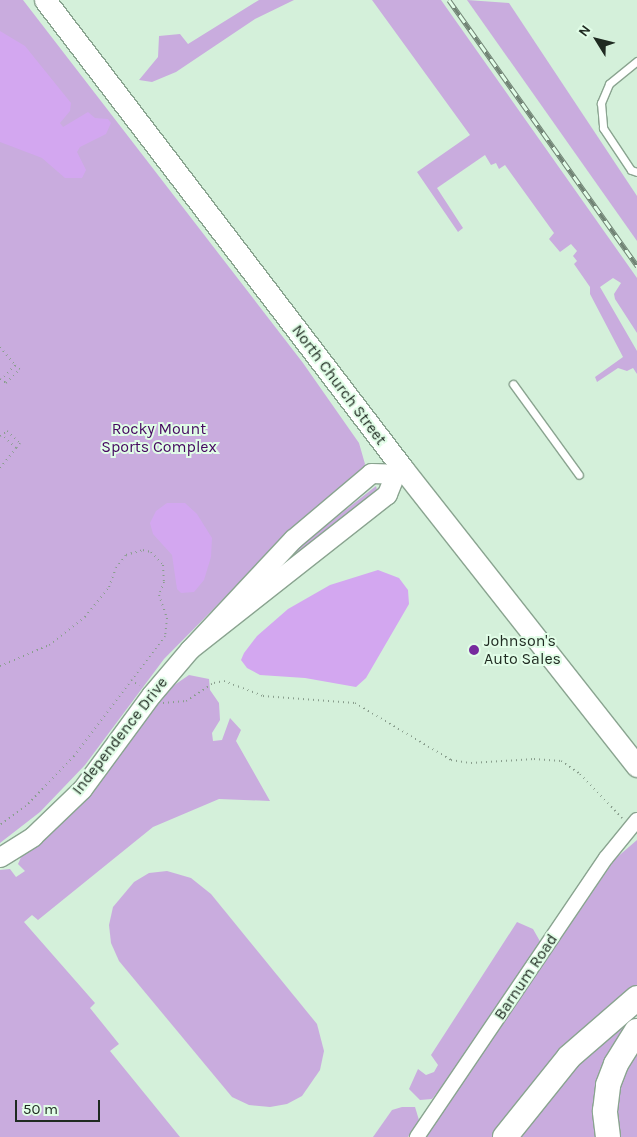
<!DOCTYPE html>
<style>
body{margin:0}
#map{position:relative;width:637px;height:1137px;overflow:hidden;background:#d4f0da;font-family:Karla,sans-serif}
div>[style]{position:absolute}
.green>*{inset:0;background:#c9acde}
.water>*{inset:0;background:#d3a7f0}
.path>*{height:2px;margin-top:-1px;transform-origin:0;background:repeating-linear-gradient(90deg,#899e8d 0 1px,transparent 0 5px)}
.roads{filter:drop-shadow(1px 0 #8aa490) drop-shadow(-1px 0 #8aa490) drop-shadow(0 1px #8aa490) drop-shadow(0 -1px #8aa490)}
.lane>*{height:7px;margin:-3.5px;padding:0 3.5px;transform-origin:3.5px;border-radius:3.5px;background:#fff}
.street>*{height:14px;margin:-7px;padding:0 7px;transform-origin:7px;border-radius:7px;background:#fff}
.secondary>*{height:19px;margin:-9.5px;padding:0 9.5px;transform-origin:9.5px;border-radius:9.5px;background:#fff}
.primary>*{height:21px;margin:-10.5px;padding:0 10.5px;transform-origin:10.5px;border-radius:10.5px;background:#fff}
.highway>*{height:24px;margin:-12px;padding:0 12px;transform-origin:12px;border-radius:12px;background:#fff}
.rail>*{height:5px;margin-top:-2.5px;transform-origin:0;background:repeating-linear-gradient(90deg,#e1fde7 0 9px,#718475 0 18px);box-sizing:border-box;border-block:1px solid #718475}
.dots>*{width:14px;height:14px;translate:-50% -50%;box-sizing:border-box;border:2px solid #e1fde7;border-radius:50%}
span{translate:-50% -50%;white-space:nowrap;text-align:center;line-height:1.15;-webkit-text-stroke:4px #e1fde7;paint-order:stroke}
.street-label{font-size:16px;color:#1f2a21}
.park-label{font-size:16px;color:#450860}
.poi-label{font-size:16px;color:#1f2a21}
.left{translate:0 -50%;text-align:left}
.north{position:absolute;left:572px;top:15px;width:50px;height:50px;-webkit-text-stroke:4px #e1fde7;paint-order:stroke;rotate:306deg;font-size:14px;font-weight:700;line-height:20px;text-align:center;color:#1f2a21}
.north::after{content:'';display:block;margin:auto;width:18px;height:22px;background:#1f2a21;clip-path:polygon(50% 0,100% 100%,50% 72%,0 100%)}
.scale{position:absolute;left:15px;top:1100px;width:85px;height:22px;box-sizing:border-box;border:2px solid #1f2a21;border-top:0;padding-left:6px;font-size:15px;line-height:18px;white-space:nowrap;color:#1f2a21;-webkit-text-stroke:4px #e1fde7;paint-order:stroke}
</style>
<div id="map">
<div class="green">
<div style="clip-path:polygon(0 0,23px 0,303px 363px,359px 443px,365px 464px,361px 474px,269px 553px,164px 659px,85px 765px,40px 812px,0 843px)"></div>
<div style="clip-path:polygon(259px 0,294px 0,255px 19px,176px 72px,152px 82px,139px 80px,158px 57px,159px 36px,180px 34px,188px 44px)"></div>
<div style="clip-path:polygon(372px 0,441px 0,637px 278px,637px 333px,615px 299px,614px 294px,621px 283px,613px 278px,600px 287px,637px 351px,637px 374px,633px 368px,627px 371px,618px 368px,597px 382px,595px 377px,623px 357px,590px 294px,590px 287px,574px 264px,577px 261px,573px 256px,577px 251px,571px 244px,560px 252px,549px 239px,554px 233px,505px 165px,499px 169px,496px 163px,491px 165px,485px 155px,437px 188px,463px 228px,458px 232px,417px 172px,470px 135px)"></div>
<div style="clip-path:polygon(467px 0,509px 3px,637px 196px,637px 241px)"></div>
<div style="clip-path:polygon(376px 486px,377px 490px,289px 561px,281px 564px,283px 559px)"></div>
<div style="clip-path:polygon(189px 675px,209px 679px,210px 690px,219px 703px,220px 720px,212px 733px,213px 741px,222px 740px,230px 718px,241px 730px,236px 741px,270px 801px,219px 799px,153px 827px,38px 920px,32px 915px,24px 922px,95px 1003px,90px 1008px,119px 1044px,110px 1051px,180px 1137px,0 1137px,0 870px,10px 869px,16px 877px,25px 871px,18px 864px,22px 855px,80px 805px,170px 688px)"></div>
<div style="clip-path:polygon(637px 840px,637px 988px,510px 1113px,492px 1137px,426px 1137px,615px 859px)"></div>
<div style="clip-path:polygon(167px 871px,191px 878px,211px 894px,317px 1024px,324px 1051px,320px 1070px,302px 1096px,287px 1104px,270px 1107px,249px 1105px,232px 1097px,119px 961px,111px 943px,109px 925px,113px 907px,134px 882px,149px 873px)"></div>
<div style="clip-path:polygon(517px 922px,533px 929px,541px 943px,447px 1080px,432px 1099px,420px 1100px,409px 1089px,418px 1069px,426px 1075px,434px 1072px,438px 1065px,431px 1055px)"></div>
<div style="clip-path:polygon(624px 1021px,626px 1025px,606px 1061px,602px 1137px,513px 1137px,562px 1079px)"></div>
<div style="clip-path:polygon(637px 1043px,637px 1137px,614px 1137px,615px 1093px)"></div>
<div style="clip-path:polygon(402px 1107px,415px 1107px,419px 1120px,408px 1137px,373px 1137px,392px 1110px)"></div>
</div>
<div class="water">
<div style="clip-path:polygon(0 31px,25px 46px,71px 103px,70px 111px,60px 123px,63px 127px,88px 112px,95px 118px,108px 119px,111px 123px,106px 134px,80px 147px,77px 152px,86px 170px,82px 178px,65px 178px,42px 158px,0 142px)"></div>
<div style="clip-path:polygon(167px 503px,185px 503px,197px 514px,212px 538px,211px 557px,204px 580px,194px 592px,181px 593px,177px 589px,172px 555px,153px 534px,150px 523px,156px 511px)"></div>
<div style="clip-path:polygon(378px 570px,399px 578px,408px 590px,409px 604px,366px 678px,356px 687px,305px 678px,260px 675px,247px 668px,241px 660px,244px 653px,257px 636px,288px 609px,330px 585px)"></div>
</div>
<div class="path">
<div style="left:0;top:347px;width:23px;rotate:50deg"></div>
<div style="left:0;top:379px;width:7px;rotate:34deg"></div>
<div style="left:6px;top:383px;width:20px;rotate:-45deg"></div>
<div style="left:20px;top:369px;width:6px;rotate:-141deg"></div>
<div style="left:15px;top:365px;width:19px;rotate:133deg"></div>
<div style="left:0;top:436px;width:9px;rotate:-36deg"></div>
<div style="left:7px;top:431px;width:18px;rotate:43deg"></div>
<div style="left:20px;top:443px;width:6px;rotate:129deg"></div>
<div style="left:16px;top:448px;width:18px;rotate:-137deg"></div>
<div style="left:0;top:468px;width:26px;rotate:-51deg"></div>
<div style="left:0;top:666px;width:53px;rotate:-23.2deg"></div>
<div style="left:49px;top:645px;width:46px;rotate:-37.9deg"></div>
<div style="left:85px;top:617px;width:38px;rotate:-51deg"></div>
<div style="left:109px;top:587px;width:20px;rotate:-70deg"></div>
<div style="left:116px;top:568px;width:16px;rotate:-52deg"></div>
<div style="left:126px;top:555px;width:18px;rotate:-16deg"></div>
<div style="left:143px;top:550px;width:8px;rotate:14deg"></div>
<div style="left:151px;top:552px;width:18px;rotate:47deg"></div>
<div style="left:163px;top:565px;width:17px;rotate:87deg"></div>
<div style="left:164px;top:582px;width:14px;rotate:111deg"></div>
<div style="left:159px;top:595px;width:24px;rotate:71deg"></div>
<div style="left:167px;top:618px;width:18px;rotate:96deg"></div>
<div style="left:165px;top:636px;width:151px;rotate:127.2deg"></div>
<div style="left:74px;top:756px;width:69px;rotate:133.8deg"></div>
<div style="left:26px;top:806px;width:32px;rotate:144deg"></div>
<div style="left:131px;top:680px;width:10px;rotate:37deg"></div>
<div style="left:163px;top:703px;width:23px;rotate:-5deg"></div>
<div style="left:186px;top:701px;width:33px;rotate:-33deg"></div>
<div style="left:214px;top:683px;width:10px;rotate:-11deg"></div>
<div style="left:224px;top:681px;width:42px;rotate:21deg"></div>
<div style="left:263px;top:696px;width:92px;rotate:4.4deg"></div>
<div style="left:355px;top:703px;width:112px;rotate:30.7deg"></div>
<div style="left:451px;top:760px;width:20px;rotate:9deg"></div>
<div style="left:471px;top:763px;width:63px;rotate:-3.6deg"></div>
<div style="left:534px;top:759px;width:27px;rotate:4deg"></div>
<div style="left:561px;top:761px;width:23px;rotate:34deg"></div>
<div style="left:580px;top:774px;width:61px;rotate:46.3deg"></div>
</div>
<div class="roads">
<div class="lane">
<div style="left:637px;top:61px;width:36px;rotate:141deg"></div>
<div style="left:609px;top:84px;width:21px;rotate:113deg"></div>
<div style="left:601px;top:103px;width:25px;rotate:85deg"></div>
<div style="left:603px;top:128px;width:50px;rotate:56.3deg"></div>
<div style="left:631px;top:170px;width:6px;rotate:18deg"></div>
<div style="left:513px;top:384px;width:112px;rotate:54deg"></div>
</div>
<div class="street">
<div style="left:417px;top:1137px;width:337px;rotate:-55.9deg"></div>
<div style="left:606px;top:858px;width:49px;rotate:-50.8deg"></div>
</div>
<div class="secondary">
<div style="left:0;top:857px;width:39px;rotate:-32deg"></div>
<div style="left:33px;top:836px;width:68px;rotate:-43.8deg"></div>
<div style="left:82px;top:789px;width:117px;rotate:-53.7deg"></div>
<div style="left:151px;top:695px;width:60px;rotate:-49.7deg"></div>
<div style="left:190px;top:649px;width:151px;rotate:-46.9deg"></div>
<div style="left:293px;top:539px;width:102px;rotate:-40.2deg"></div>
<div style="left:371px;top:473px;width:24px;rotate:2deg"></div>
<div style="left:395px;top:474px;width:22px;rotate:112deg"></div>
<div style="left:387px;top:494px;width:251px;rotate:141.8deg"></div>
</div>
<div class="primary">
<div style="left:45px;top:0;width:590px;rotate:52.64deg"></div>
<div style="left:403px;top:469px;width:378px;rotate:51.8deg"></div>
</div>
<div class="highway">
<div style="left:505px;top:1137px;width:102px;rotate:-51.3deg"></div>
<div style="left:569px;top:1057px;width:90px;rotate:-40.9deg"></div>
<div style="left:608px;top:1137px;width:26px;rotate:-97deg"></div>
<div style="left:605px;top:1111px;width:26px;rotate:-83deg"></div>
<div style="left:608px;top:1085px;width:22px;rotate:-69deg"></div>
<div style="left:616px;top:1064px;width:39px;rotate:-58deg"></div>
</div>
</div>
<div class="rail">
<div style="left:449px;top:0;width:326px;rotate:54.7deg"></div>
</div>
<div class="dots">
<div style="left:474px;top:650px;background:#762a9d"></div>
</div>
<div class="street-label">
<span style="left:339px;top:385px;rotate:53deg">North Church Street</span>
<span style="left:120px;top:736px;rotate:-52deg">Independence Drive</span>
<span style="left:526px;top:977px;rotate:-56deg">Barnum Road</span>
</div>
<div class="park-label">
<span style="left:159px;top:438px">Rocky Mount<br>Sports Complex</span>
</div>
<div class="poi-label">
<span class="left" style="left:484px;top:650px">Johnson's<br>Auto Sales</span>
</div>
<div class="north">N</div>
<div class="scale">50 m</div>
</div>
